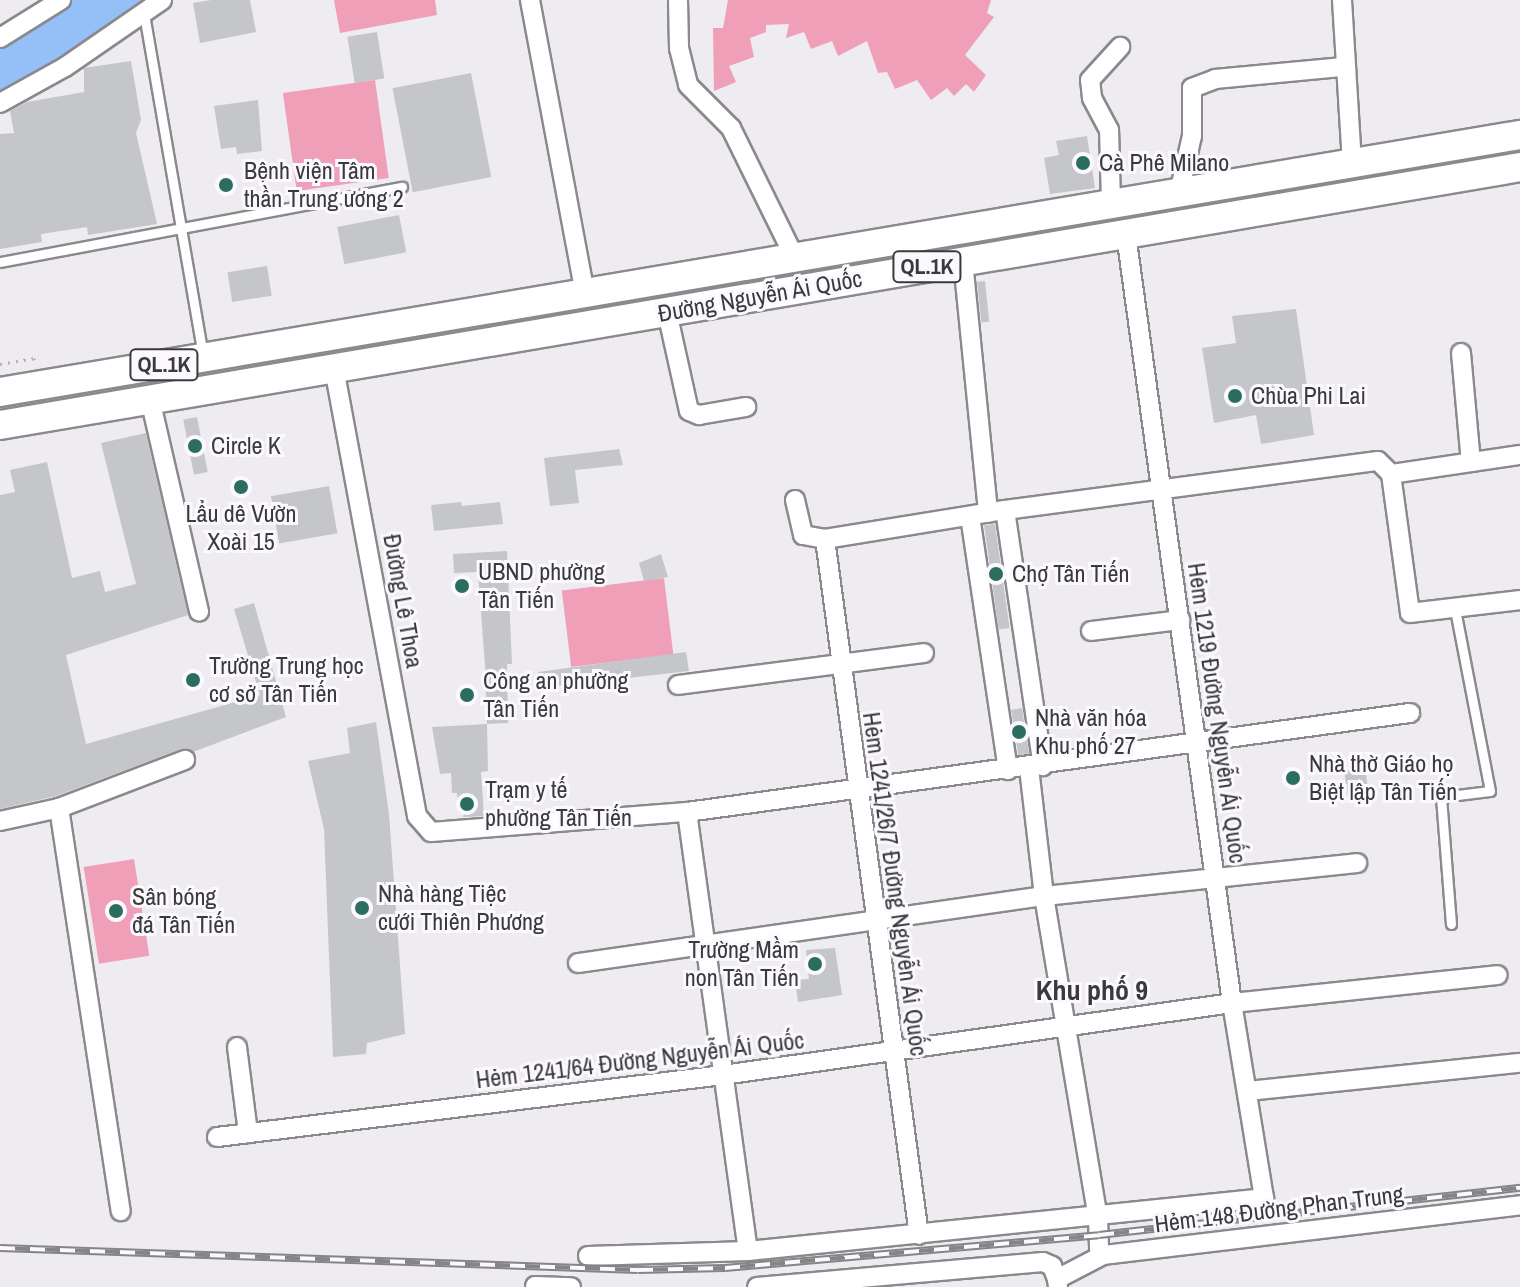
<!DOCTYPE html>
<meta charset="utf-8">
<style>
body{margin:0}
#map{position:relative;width:1520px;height:1287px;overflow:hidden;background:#eeecf0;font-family:"Archivo Narrow",sans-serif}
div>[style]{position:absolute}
.green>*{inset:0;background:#efa0b8;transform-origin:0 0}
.water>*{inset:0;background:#94bff7}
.building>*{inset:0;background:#c5c6ca;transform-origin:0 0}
.path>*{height:3px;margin-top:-1.5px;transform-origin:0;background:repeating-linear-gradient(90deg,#b4b2b6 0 2px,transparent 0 8px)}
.roads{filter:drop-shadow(2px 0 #8b898d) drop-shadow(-2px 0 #8b898d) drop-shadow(0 2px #8b898d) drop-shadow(0 -2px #8b898d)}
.lane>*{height:9px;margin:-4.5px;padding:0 4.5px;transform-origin:4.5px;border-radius:4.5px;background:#fff}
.street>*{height:18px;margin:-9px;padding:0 9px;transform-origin:9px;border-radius:9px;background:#fff}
.primary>*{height:28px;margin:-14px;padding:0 14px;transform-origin:14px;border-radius:14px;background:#fff}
.rail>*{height:8px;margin-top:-4px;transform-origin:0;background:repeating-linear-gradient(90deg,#fbf9fe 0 15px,#858487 0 30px);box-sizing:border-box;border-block:2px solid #858487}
.dots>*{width:22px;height:22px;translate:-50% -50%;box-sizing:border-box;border:4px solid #fbf9fe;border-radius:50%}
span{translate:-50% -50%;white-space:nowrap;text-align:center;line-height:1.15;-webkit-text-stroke:6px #fbf9fe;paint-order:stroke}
.shield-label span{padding:2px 6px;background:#fbf9fe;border:2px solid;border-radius:6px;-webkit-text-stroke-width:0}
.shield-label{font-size:22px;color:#3a393b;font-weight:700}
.poi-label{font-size:24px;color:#3a393b}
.left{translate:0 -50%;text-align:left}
.right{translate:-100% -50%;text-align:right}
.street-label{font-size:24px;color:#3a393b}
.quarter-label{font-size:28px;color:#3a393b;font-weight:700}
</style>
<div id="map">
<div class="green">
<div style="clip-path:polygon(334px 0,435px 0,437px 15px,340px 33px)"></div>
<div style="clip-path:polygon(728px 0,991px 0,987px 13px,994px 17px,965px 55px,986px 75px,974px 92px,966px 84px,954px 96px,947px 88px,931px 100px,917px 80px,895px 89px,887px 72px,878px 73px,867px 41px,838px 56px,832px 41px,811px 49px,804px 32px,786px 38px,789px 24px,766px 25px,766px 32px,750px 38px,754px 57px,729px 66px,736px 82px,714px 91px,713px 28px,723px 28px)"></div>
<div style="left:375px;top:80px;width:99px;height:93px;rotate:82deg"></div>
<div style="left:664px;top:578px;width:77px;height:103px;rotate:83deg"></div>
<div style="left:134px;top:859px;width:98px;height:51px;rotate:81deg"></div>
</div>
<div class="water">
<div style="clip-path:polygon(68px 0,152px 0,0 96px,0 45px,57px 14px)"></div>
</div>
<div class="building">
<div style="clip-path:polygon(211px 0,250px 0,256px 32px,200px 43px,193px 3px)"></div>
<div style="left:377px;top:32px;width:47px;height:30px;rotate:81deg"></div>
<div style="clip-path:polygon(131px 61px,141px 120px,136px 133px,157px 224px,88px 235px,87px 227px,41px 234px,42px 242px,0 249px,0 134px,14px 133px,10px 111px,27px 102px,84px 92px,84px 68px)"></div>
<div style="left:471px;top:73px;width:106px;height:80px;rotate:79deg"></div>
<div style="clip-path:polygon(258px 100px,262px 151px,237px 154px,236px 147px,221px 149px,214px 106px)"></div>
<div style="clip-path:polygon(1087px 136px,1095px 188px,1050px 194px,1044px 158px,1059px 155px,1056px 141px)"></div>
<div style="left:399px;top:215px;width:38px;height:63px;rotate:79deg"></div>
<div style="left:267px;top:266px;width:30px;height:40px;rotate:81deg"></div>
<div style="left:985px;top:281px;width:41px;height:8px;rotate:84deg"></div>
<div style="clip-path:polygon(1296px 309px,1314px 435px,1261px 444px,1256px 415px,1214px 423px,1202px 348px,1236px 343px,1232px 316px)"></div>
<div style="left:197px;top:417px;width:56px;height:14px;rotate:79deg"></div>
<div style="clip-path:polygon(146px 433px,188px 615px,66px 655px,86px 744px,260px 695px,234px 609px,254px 603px,286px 717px,193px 752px,181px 749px,56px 796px,0 809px,0 495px,15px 492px,10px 470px,47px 462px,72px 578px,100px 571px,105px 592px,136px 584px,101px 443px)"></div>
<div style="clip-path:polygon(619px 449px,623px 465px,575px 470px,579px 503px,550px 506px,544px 458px)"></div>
<div style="left:329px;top:486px;width:48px;height:59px;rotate:80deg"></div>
<div style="clip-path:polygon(461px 502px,462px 506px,500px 502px,503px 524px,434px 531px,431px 505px)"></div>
<div style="left:995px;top:524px;width:105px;height:11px;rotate:82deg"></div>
<div style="clip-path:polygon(507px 551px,512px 664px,507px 664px,508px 723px,487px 724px,488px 771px,481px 772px,484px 816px,463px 817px,468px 802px,458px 802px,457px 793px,452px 793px,451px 773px,440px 774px,432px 727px,487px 724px,485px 666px,478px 572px,454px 573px,453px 554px)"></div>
<div style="clip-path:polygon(661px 554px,668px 577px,644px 581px,639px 563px)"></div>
<div style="clip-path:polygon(686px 652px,689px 671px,540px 688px,538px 672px)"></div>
<div style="left:1022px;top:708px;width:46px;height:11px;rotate:81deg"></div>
<div style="clip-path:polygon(376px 722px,389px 814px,405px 1034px,367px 1043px,366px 1054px,333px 1057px,324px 829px,308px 761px,350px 753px,347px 728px)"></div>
<div style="left:1365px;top:768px;width:29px;height:21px;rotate:82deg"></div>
<div style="clip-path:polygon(835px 948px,842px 995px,798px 1002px,795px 980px,809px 979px,806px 950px)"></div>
</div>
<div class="path">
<div style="left:0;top:364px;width:35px;rotate:-10deg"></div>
<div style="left:34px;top:358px;width:4px;rotate:76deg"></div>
</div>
<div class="roads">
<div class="lane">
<div style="left:144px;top:14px;width:345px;rotate:80.2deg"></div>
<div style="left:0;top:262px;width:409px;rotate:-10.6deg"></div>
<div style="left:1451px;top:924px;width:127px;rotate:-94.5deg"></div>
<div style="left:1441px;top:797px;width:49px;rotate:-7deg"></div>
<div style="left:1490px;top:791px;width:184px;rotate:-100.9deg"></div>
</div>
<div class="street">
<div style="left:530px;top:0;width:298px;rotate:79.4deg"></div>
<div style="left:678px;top:0;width:48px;rotate:88.8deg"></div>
<div style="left:679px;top:48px;width:38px;rotate:76deg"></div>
<div style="left:688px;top:85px;width:61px;rotate:45deg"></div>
<div style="left:731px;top:128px;width:145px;rotate:63.8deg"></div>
<div style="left:1342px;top:0;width:163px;rotate:86.5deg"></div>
<div style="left:0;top:38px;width:72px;rotate:-31.9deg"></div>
<div style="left:0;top:103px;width:74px;rotate:-29deg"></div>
<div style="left:65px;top:67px;width:118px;rotate:-34.6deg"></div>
<div style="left:1179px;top:193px;width:58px;rotate:-77.2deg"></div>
<div style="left:1192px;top:136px;width:48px;rotate:-90deg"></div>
<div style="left:1192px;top:88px;width:25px;rotate:-21deg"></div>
<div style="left:1215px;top:79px;width:129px;rotate:-5.4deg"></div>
<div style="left:1111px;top:204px;width:74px;rotate:-91.5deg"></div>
<div style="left:1109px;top:130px;width:36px;rotate:-118deg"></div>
<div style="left:1092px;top:98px;width:18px;rotate:-96deg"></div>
<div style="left:1090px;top:80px;width:45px;rotate:-47.7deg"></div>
<div style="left:963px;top:261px;width:253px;rotate:84.3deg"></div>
<div style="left:667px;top:312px;width:101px;rotate:77.5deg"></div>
<div style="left:689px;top:411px;width:11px;rotate:22deg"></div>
<div style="left:699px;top:415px;width:48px;rotate:-9.7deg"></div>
<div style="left:1461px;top:353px;width:109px;rotate:84.8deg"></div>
<div style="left:334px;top:368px;width:456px;rotate:79.5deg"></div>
<div style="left:417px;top:816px;width:21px;rotate:49deg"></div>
<div style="left:431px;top:832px;width:257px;rotate:-4.5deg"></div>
<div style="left:687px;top:812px;width:730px;rotate:-7.8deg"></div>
<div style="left:150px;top:399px;width:218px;rotate:77deg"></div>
<div style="left:1391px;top:474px;width:130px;rotate:-8.4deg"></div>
<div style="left:795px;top:500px;width:36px;rotate:77deg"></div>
<div style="left:803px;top:535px;width:22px;rotate:10deg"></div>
<div style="left:825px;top:539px;width:182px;rotate:-9.2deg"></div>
<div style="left:1005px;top:510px;width:376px;rotate:-7.5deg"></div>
<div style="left:1378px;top:461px;width:18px;rotate:45deg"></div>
<div style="left:1391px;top:474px;width:140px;rotate:82.2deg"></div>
<div style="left:1410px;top:613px;width:111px;rotate:-6.7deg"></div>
<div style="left:1005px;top:510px;width:259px;rotate:81.6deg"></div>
<div style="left:970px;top:516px;width:257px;rotate:81.5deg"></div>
<div style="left:825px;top:539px;width:702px;rotate:82.31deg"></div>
<div style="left:1091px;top:631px;width:90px;rotate:-7deg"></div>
<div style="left:678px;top:685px;width:248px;rotate:-7.4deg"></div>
<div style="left:1029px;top:768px;width:129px;rotate:83.3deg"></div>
<div style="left:1044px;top:896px;width:326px;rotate:80.5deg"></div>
<div style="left:1098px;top:1218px;width:38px;rotate:88deg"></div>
<div style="left:59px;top:808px;width:408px;rotate:81.3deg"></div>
<div style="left:687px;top:812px;width:443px;rotate:82.1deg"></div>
<div style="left:0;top:821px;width:60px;rotate:-12.4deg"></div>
<div style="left:59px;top:808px;width:135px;rotate:-20.9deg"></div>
<div style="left:578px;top:963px;width:471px;rotate:-8.2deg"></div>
<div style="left:1044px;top:896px;width:315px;rotate:-6deg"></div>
<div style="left:237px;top:1047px;width:87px;rotate:82.7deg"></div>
<div style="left:1247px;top:1091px;width:274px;rotate:-5.9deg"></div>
<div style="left:217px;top:1137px;width:510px;rotate:-6.99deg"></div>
<div style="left:723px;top:1075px;width:514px;rotate:-8.05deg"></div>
<div style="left:1232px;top:1003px;width:267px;rotate:-6deg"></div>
<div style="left:588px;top:1256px;width:160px;rotate:-1.8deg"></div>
<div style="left:748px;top:1251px;width:519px;rotate:-5.86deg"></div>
<div style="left:1264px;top:1198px;width:198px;rotate:-99.3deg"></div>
<div style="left:1232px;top:1003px;width:776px;rotate:-97.85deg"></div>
<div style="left:535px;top:1286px;width:36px;rotate:2deg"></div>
<div style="left:757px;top:1287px;width:287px;rotate:-5deg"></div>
<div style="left:1043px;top:1262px;width:10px;rotate:24deg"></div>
<div style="left:1052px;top:1266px;width:14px;rotate:69deg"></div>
<div style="left:1058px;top:1287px;width:8px;rotate:-97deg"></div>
<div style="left:1057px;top:1279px;width:52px;rotate:-27.6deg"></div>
<div style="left:1103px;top:1255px;width:420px;rotate:-6.8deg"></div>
</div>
<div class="primary">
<div style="left:0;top:392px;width:1542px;rotate:-9.6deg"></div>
<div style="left:0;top:425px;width:1542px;rotate:-9.63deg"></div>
</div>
</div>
<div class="rail">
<div style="left:0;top:1248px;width:638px;rotate:1.97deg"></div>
<div style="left:638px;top:1270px;width:87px;rotate:-1.3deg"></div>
<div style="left:725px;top:1268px;width:375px;rotate:-5deg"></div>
<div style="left:1099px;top:1235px;width:424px;rotate:-6.4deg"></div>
</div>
<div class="dots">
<div style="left:1083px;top:163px;background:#2b6e60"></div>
<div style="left:226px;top:185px;background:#2b6e60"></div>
<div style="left:1235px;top:396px;background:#2b6e60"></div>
<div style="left:195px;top:446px;background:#2b6e60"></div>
<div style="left:241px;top:487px;background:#2b6e60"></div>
<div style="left:996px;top:574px;background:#2b6e60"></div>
<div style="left:462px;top:586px;background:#2b6e60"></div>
<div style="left:193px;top:680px;background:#2b6e60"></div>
<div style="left:467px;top:695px;background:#2b6e60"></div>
<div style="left:1019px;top:732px;background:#2b6e60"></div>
<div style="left:1293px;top:778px;background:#2b6e60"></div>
<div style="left:467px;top:804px;background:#2b6e60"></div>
<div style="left:362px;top:908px;background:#2b6e60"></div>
<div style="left:116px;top:911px;background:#2b6e60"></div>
<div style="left:815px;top:964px;background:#2b6e60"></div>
</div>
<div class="shield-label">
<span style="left:927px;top:267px">QL.1K</span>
<span style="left:164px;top:365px">QL.1K</span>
</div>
<div class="poi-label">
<span class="left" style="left:1099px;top:163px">Cà Phê Milano</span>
<span class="left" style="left:244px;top:185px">Bệnh viện Tâm<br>thần Trung ương 2</span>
<span class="left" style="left:1251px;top:396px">Chùa Phi Lai</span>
<span class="left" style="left:211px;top:446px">Circle K</span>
<span style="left:241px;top:528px">Lẩu dê Vườn<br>Xoài 15</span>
<span class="left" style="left:478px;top:586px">UBND phường<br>Tân Tiến</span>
<span class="left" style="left:1012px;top:574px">Chợ Tân Tiến</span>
<span class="left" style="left:209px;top:680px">Trường Trung học<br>cơ sở Tân Tiến</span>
<span class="left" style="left:483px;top:695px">Công an phường<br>Tân Tiến</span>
<span class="left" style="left:1035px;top:732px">Nhà văn hóa<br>Khu phố 27</span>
<span class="left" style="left:1309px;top:778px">Nhà thờ Giáo họ<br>Biệt lập Tân Tiến</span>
<span class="left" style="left:485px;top:804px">Trạm y tế<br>phường Tân Tiến</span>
<span class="left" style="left:378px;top:908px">Nhà hàng Tiệc<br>cưới Thiên Phương</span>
<span class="left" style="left:132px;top:911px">Sân bóng<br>đá Tân Tiến</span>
<span class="right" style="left:799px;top:964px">Trường Mầm<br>non Tân Tiến</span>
</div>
<div class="street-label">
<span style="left:760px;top:296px;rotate:-10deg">Đường Nguyễn Ái Quốc</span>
<span style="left:403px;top:601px;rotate:80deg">Đường Lê Thoa</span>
<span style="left:1217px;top:713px;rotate:82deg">Hẻm 1219 Đường Nguyễn Ái Quốc</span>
<span style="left:895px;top:884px;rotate:82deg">Hẻm 1241/26/7 Đường Nguyễn Ái Quốc</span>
<span style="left:640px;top:1060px;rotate:-7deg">Hẻm 1241/64 Đường Nguyễn Ái Quốc</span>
<span style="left:1279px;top:1209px;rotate:-7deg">Hẻm 148 Đường Phan Trung</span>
</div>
<div class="quarter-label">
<span style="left:1092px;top:990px">Khu phố 9</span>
</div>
</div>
